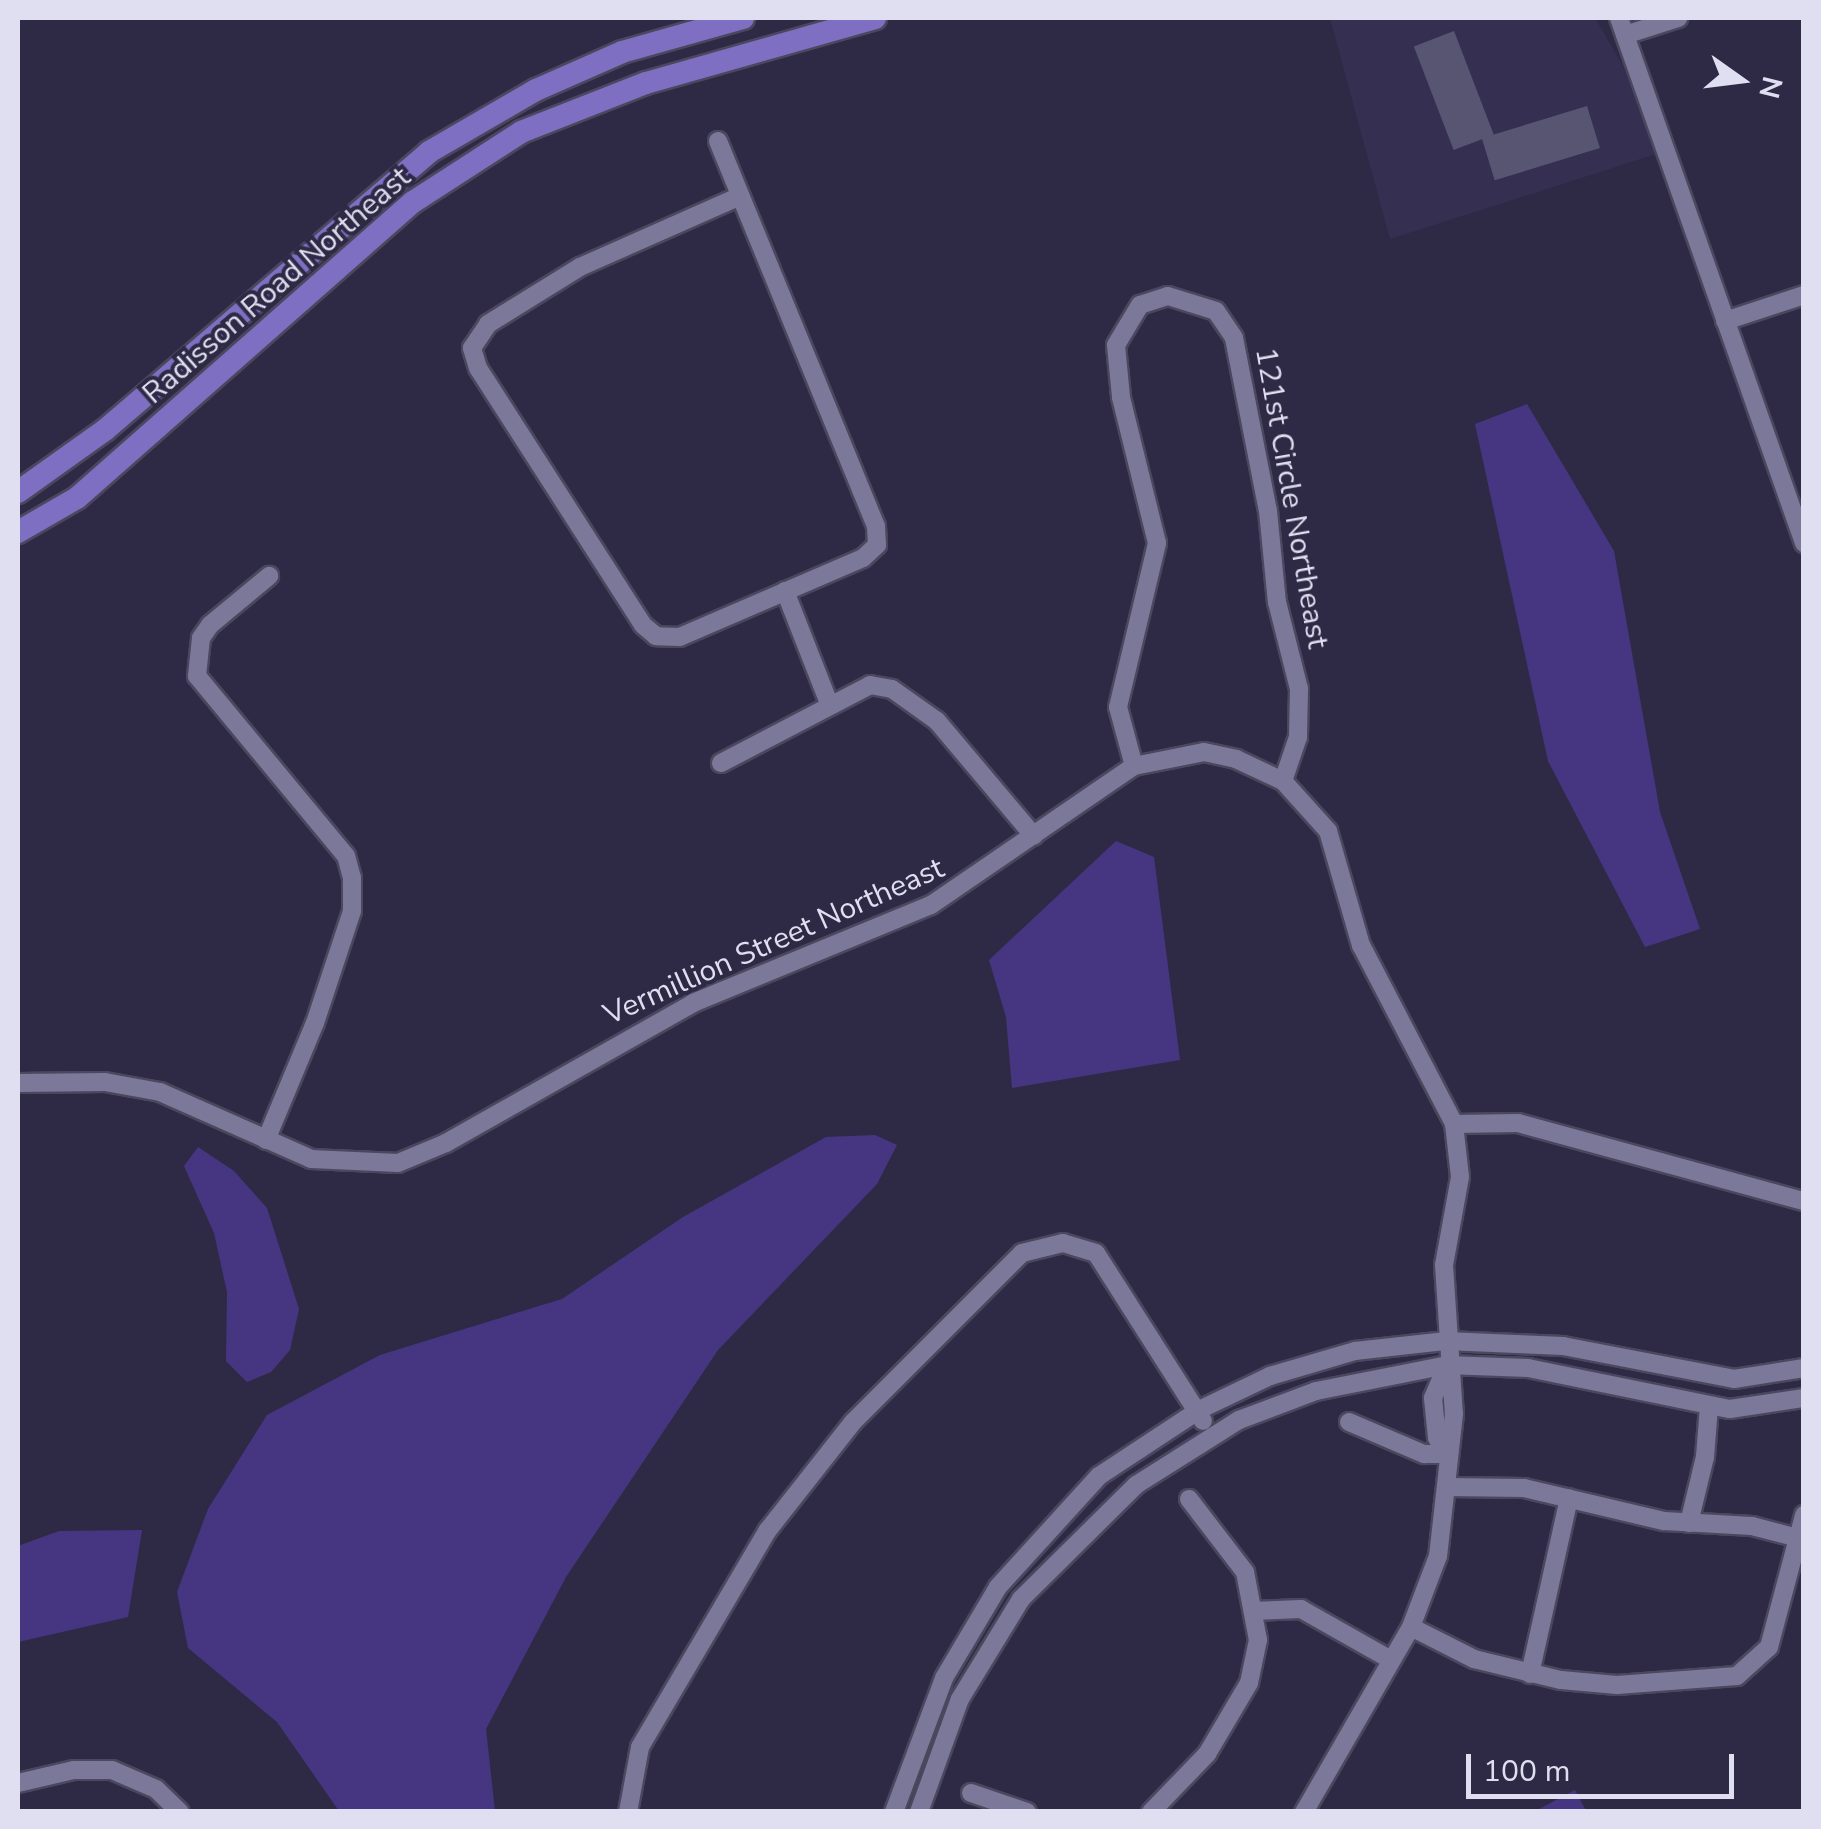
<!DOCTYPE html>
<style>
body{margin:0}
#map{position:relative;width:1821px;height:1829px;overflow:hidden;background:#2e2a45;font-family:"Nunito Sans",sans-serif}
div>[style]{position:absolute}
.built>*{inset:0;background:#353052}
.water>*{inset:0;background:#463682;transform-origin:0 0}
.building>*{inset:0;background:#585573;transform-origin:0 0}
.roads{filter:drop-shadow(2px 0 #4b475e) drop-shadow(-2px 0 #4b475e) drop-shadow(0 2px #4b475e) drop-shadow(0 -2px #4b475e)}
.minor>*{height:18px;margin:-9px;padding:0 9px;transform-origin:9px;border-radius:9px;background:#7c7899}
.major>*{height:22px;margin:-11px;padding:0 11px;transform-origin:11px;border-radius:11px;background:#7e6fc3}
span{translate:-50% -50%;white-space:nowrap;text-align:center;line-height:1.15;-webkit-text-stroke:8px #2e2a45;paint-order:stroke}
.street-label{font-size:30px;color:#e0dff1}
.frame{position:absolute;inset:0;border:20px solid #e0dff1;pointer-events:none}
.north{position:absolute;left:1691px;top:30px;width:100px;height:100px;-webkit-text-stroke:8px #2e2a45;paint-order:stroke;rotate:104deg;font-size:28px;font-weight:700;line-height:40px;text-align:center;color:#e0dff1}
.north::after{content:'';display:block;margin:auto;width:35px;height:45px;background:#e0dff1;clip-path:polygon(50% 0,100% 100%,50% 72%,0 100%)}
.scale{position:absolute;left:1466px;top:1754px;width:268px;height:45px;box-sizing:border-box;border:5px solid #e0dff1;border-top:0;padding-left:12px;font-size:30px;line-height:35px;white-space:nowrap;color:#e0dff1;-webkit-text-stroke:8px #2e2a45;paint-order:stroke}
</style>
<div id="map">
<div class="built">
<div style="clip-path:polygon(1330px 18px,1595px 18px,1623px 66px,1656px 154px,1390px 239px)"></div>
</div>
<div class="water">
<div style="clip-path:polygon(1527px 404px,1614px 551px,1660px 812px,1700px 929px,1645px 947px,1548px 761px,1475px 424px)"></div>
<div style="clip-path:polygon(1116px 841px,1154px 857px,1180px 1060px,1012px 1088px,1006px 1017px,989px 960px)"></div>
<div style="clip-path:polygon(875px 1135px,897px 1145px,877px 1184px,718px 1350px,566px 1577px,486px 1729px,495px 1811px,339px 1811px,277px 1722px,188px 1648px,177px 1592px,208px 1509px,267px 1415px,380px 1355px,562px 1299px,683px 1217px,826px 1137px)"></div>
<div style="clip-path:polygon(198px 1147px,234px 1171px,267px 1208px,299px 1309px,290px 1350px,271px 1372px,247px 1382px,226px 1361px,227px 1292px,214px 1233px,184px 1166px)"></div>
<div style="clip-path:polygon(142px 1530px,128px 1617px,18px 1642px,18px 1546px,59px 1531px)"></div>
<div style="left:1575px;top:1790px;width:24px;height:204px;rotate:62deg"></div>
</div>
<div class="building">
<div style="left:1454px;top:31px;width:111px;height:43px;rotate:69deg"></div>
<div style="left:1587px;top:106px;width:44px;height:110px;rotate:73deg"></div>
</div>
<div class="roads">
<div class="minor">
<div style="left:1619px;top:18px;width:557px;rotate:70.59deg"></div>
<div style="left:1625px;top:35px;width:56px;rotate:-17.8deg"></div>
<div style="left:718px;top:141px;width:416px;rotate:67.7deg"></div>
<div style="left:876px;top:526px;width:19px;rotate:87deg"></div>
<div style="left:877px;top:545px;width:19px;rotate:137deg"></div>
<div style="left:863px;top:558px;width:199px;rotate:156.7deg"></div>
<div style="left:680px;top:637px;width:24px;rotate:-178deg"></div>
<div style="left:656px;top:636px;width:17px;rotate:-140deg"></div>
<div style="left:643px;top:625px;width:305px;rotate:-122.7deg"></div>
<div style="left:478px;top:368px;width:21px;rotate:-107deg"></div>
<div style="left:472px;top:348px;width:29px;rotate:-56deg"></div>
<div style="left:488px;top:324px;width:108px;rotate:-31.8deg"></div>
<div style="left:580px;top:267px;width:175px;rotate:-23.9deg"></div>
<div style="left:1725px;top:321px;width:83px;rotate:-18.2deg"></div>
<div style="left:785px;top:591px;width:123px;rotate:68.6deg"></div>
<div style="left:721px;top:763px;width:168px;rotate:-27.6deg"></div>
<div style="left:870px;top:685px;width:22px;rotate:10deg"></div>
<div style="left:892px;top:689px;width:55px;rotate:35.4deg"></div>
<div style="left:937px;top:721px;width:150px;rotate:49.9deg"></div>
<div style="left:1134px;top:766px;width:61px;rotate:-105.2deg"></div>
<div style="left:1118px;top:707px;width:169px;rotate:-76.6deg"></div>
<div style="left:1157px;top:543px;width:150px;rotate:-103.9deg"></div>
<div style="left:1121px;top:397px;width:52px;rotate:-95.5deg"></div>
<div style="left:1116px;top:345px;width:47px;rotate:-59deg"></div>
<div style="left:1140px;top:305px;width:29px;rotate:-18deg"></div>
<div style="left:1168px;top:296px;width:50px;rotate:17.4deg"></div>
<div style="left:1216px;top:311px;width:32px;rotate:56deg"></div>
<div style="left:1234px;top:338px;width:176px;rotate:78.9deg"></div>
<div style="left:1268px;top:511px;width:91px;rotate:84.4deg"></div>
<div style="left:1277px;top:602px;width:90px;rotate:75.8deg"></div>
<div style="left:1299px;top:689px;width:48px;rotate:91.2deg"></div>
<div style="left:1298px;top:737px;width:46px;rotate:108.8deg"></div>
<div style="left:18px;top:1083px;width:87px;rotate:-0.7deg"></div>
<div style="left:105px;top:1082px;width:56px;rotate:10.3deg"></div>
<div style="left:160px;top:1092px;width:165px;rotate:23.9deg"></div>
<div style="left:311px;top:1159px;width:87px;rotate:2.6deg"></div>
<div style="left:398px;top:1163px;width:52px;rotate:-22.6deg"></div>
<div style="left:446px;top:1143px;width:284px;rotate:-29.5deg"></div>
<div style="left:693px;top:1003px;width:257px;rotate:-22.4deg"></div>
<div style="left:931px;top:905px;width:246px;rotate:-34.4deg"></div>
<div style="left:1134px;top:766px;width:71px;rotate:-11.3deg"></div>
<div style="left:1204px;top:752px;width:33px;rotate:12deg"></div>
<div style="left:1236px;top:759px;width:52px;rotate:25.1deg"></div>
<div style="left:1283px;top:781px;width:67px;rotate:48deg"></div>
<div style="left:1328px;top:831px;width:119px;rotate:73.9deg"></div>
<div style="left:1361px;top:945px;width:202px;rotate:62.5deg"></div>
<div style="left:1454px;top:1124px;width:53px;rotate:83.5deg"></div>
<div style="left:1460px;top:1177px;width:89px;rotate:100.3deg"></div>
<div style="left:1444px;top:1265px;width:149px;rotate:86.2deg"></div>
<div style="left:1454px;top:1414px;width:143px;rotate:96.4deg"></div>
<div style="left:1438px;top:1556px;width:76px;rotate:110.8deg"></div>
<div style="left:1411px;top:1627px;width:214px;rotate:120deg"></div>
<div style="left:1454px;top:1124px;width:64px;rotate:-0.9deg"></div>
<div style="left:1518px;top:1123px;width:296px;rotate:15.3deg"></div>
<div style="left:266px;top:1140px;width:127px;rotate:-67.3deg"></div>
<div style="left:315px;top:1023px;width:118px;rotate:-71.7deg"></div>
<div style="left:352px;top:911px;width:33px;rotate:-90deg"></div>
<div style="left:352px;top:878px;width:23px;rotate:-105deg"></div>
<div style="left:346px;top:856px;width:234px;rotate:-129.6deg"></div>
<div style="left:197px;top:676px;width:38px;rotate:-84deg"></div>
<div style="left:201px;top:638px;width:16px;rotate:-55deg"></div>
<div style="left:210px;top:625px;width:77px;rotate:-39.7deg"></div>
<div style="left:1447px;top:1365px;width:36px;rotate:113deg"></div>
<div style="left:1433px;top:1398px;width:40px;rotate:84.3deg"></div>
<div style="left:1437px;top:1438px;width:19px;rotate:55deg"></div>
<div style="left:1349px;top:1422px;width:82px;rotate:23.1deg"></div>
<div style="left:1424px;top:1454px;width:24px"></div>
<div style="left:1448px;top:1487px;width:76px;rotate:0.8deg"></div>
<div style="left:1524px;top:1488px;width:144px;rotate:13.3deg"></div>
<div style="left:1664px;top:1521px;width:88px;rotate:3.3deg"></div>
<div style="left:1752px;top:1526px;width:48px;rotate:14.6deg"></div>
<div style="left:1689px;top:1523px;width:68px;rotate:-76.4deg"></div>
<div style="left:1705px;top:1457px;width:51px;rotate:-85.5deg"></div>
<div style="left:1253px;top:1611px;width:48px;rotate:-2.4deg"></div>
<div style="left:1301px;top:1609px;width:103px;rotate:29.5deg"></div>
<div style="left:1411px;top:1627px;width:71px;rotate:26.9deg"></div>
<div style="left:1474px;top:1659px;width:89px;rotate:13.6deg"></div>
<div style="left:1561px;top:1680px;width:56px;rotate:5.1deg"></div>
<div style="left:1617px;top:1685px;width:120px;rotate:-4.3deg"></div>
<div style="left:1737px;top:1676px;width:43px;rotate:-42.2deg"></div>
<div style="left:1769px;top:1647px;width:137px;rotate:-75.1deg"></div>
<div style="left:1530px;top:1674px;width:180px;rotate:-77.5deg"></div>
<div style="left:18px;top:1783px;width:57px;rotate:-13.1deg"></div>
<div style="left:74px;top:1770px;width:38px"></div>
<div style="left:112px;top:1770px;width:48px;rotate:23.4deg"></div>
<div style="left:156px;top:1789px;width:33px;rotate:44deg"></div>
<div style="left:971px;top:1793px;width:59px;rotate:18.7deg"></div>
<div style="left:628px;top:1812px;width:66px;rotate:-79.5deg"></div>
<div style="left:640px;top:1747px;width:252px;rotate:-59.5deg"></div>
<div style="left:768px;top:1530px;width:137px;rotate:-51.8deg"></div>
<div style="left:853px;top:1422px;width:239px;rotate:-45deg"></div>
<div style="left:1022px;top:1253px;width:42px;rotate:-13.7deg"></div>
<div style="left:1063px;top:1243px;width:34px;rotate:17deg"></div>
<div style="left:1096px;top:1253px;width:199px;rotate:57.5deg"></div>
<div style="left:894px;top:1812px;width:143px;rotate:-69.5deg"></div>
<div style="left:944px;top:1678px;width:106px;rotate:-59.3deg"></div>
<div style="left:998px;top:1587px;width:150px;rotate:-47.7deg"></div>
<div style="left:1099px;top:1476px;width:120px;rotate:-33.4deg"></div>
<div style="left:1199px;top:1410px;width:79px;rotate:-25.6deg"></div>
<div style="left:1270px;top:1376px;width:89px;rotate:-16.4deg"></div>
<div style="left:1355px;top:1351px;width:92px;rotate:-6.3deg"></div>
<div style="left:1446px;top:1341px;width:117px;rotate:2.4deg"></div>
<div style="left:1563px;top:1346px;width:174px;rotate:10.9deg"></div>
<div style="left:1734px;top:1379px;width:71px;rotate:-8.9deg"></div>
<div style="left:919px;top:1812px;width:120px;rotate:-70.1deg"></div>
<div style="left:960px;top:1699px;width:117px;rotate:-58.6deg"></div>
<div style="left:1021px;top:1599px;width:162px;rotate:-44.7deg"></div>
<div style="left:1136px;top:1485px;width:122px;rotate:-32.3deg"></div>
<div style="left:1239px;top:1420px;width:82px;rotate:-20.6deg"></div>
<div style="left:1316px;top:1391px;width:134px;rotate:-11.2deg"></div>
<div style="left:1447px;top:1365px;width:81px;rotate:2.1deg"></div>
<div style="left:1528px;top:1368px;width:206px;rotate:11.5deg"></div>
<div style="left:1730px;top:1409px;width:75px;rotate:-8.5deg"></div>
<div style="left:1151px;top:1812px;width:81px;rotate:-46deg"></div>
<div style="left:1207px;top:1754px;width:82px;rotate:-59.4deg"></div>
<div style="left:1249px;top:1683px;width:44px;rotate:-78.2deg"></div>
<div style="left:1258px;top:1640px;width:69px;rotate:-100.8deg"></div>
<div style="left:1245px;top:1572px;width:92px;rotate:-127.5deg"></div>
</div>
<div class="major">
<div style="left:18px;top:492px;width:107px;rotate:-35.5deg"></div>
<div style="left:105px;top:430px;width:427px;rotate:-40.6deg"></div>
<div style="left:429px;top:152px;width:124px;rotate:-30.1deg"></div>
<div style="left:536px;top:90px;width:94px;rotate:-23.8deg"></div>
<div style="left:622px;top:52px;width:126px;rotate:-15.7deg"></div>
<div style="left:18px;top:532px;width:68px;rotate:-30deg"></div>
<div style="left:77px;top:498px;width:448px;rotate:-41.4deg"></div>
<div style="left:413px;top:202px;width:129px;rotate:-32.9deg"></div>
<div style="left:521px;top:132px;width:134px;rotate:-21.4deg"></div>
<div style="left:646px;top:83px;width:238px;rotate:-15.8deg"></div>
</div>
</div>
<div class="street-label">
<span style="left:277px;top:286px;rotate:-41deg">Radisson Road Northeast</span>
<span style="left:1291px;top:498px;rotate:80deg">121st Circle Northeast</span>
<span style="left:774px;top:942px;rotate:-24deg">Vermillion Street Northeast</span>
</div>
<div class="frame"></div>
<div class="north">N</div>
<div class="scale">100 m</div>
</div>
